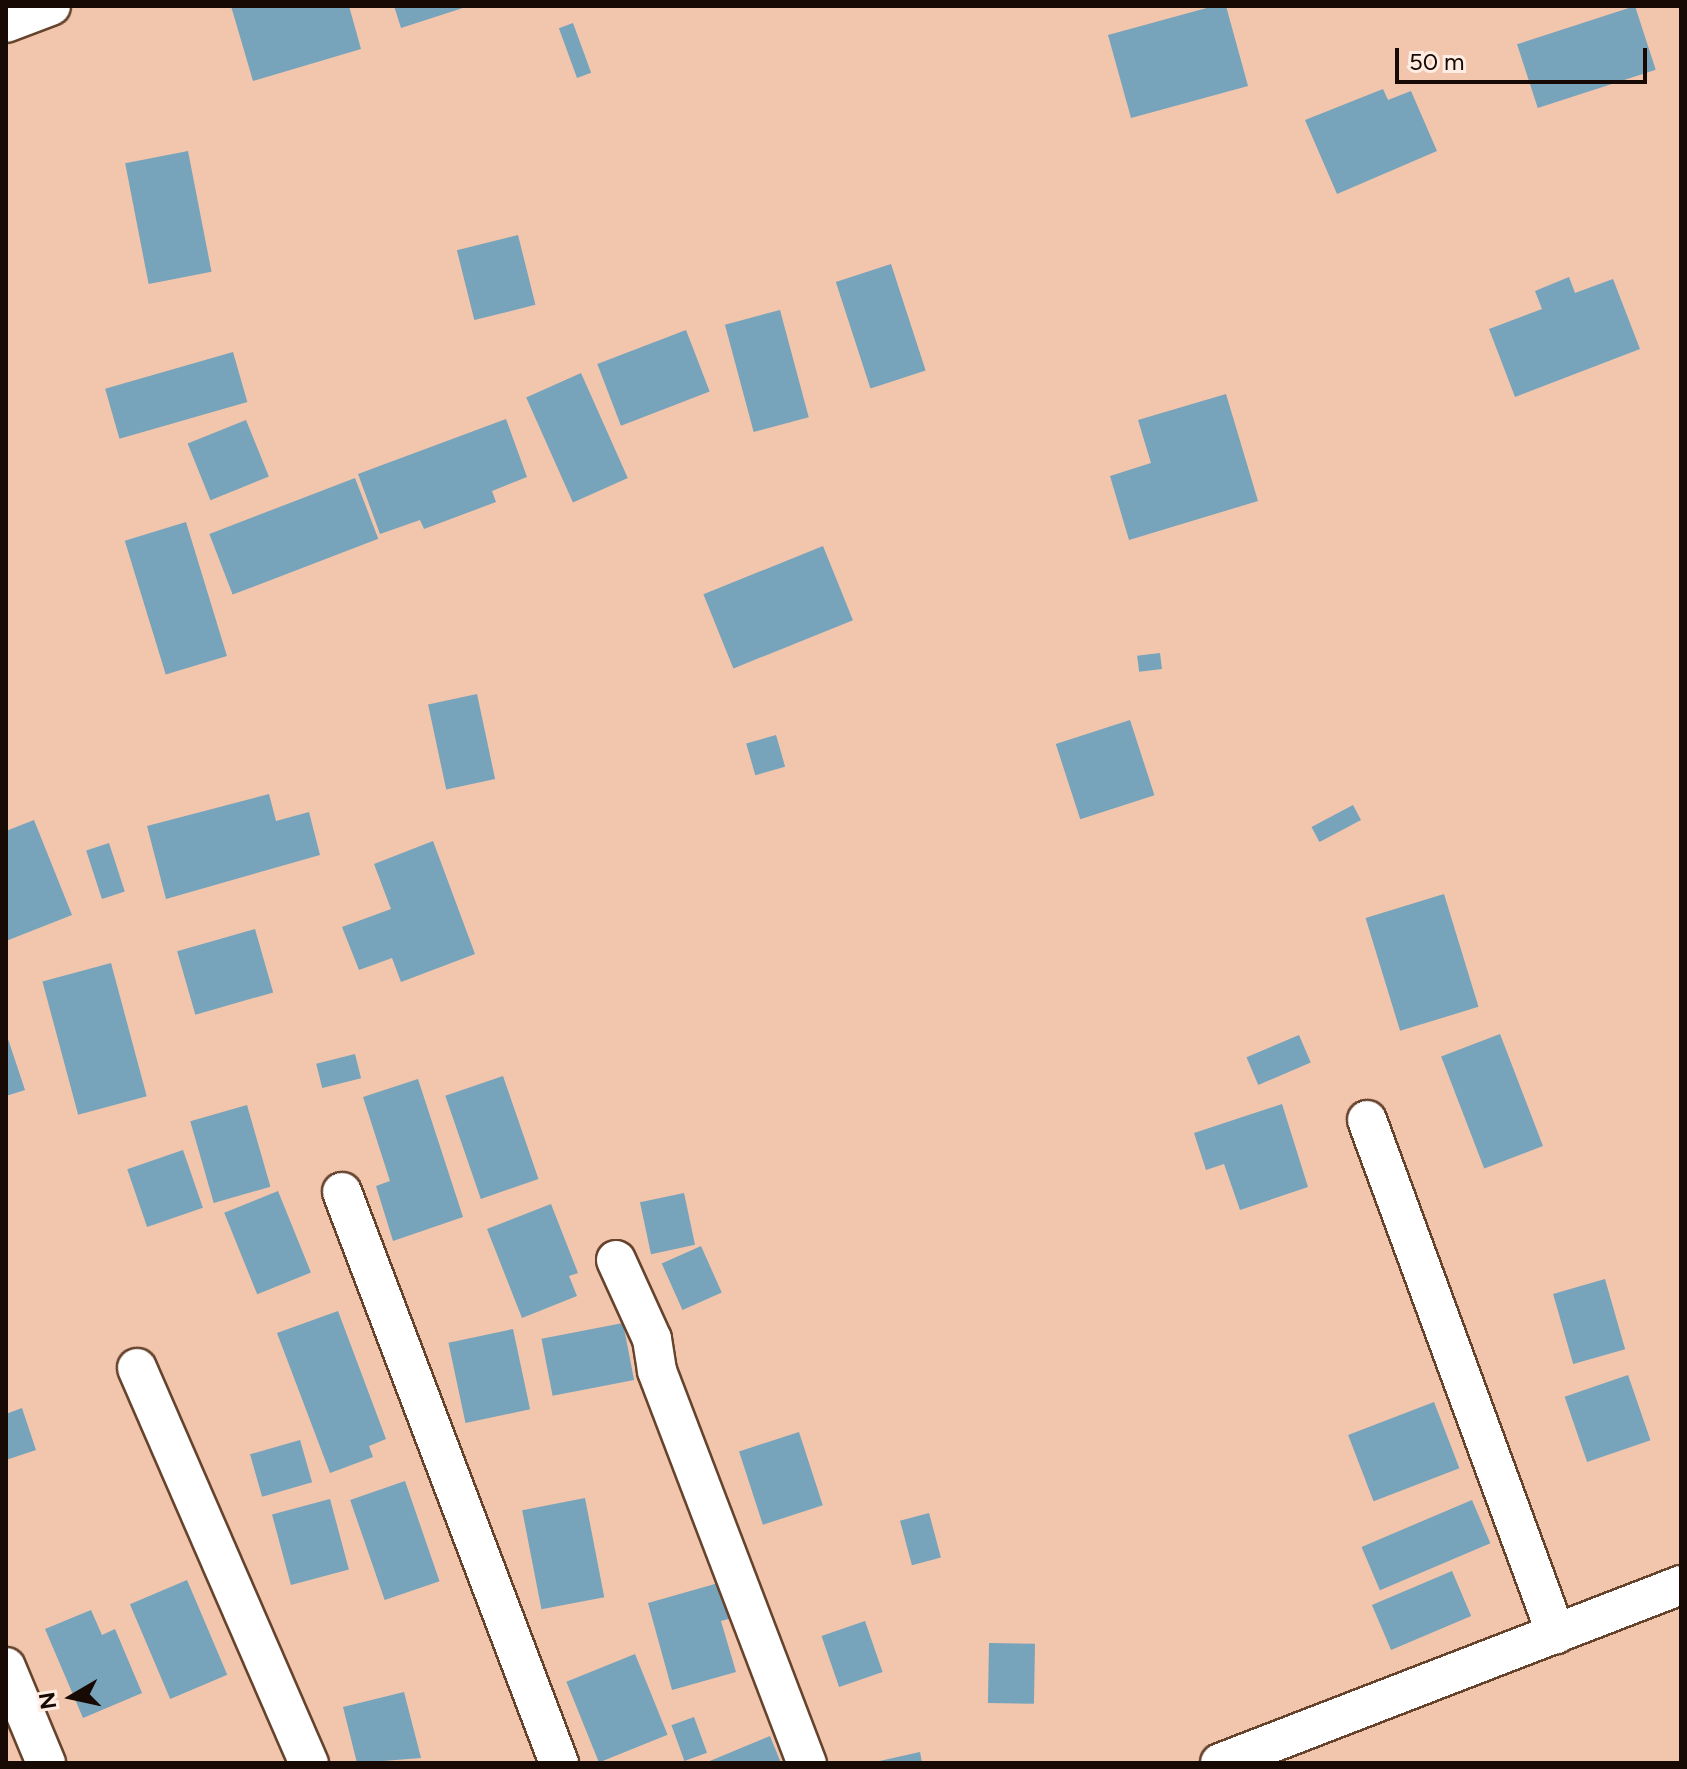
<!DOCTYPE html>
<style>
body{margin:0}
#map{position:relative;width:1687px;height:1769px;overflow:hidden;background:#f1c6ad;font-family:Figtree,sans-serif}
div>[style]{position:absolute}
.building>*{inset:0;background:#77a3bb;transform-origin:0 0}
.roads{filter:drop-shadow(2px 0 #66432d) drop-shadow(-2px 0 #66432d) drop-shadow(0 2px #66432d) drop-shadow(0 -2px #66432d)}
.minor>*{height:38px;margin:-19px;padding:0 19px;transform-origin:19px;border-radius:19px;background:#fff}
span{translate:-50% -50%;white-space:nowrap;text-align:center;line-height:1.15;-webkit-text-stroke:7px #ffede3;paint-order:stroke}
.frame{position:absolute;inset:0;border:8px solid #170903;pointer-events:none}
.north{position:absolute;left:32px;top:1657px;width:80px;height:80px;-webkit-text-stroke:6px #ffede3;paint-order:stroke;rotate:261deg;font-size:22px;font-weight:700;line-height:32px;text-align:center;color:#170903}
.north::after{content:'';display:block;margin:auto;width:28px;height:36px;background:#170903;clip-path:polygon(50% 0,100% 100%,50% 72%,0 100%)}
.scale{position:absolute;left:1395px;top:48px;width:252px;height:36px;box-sizing:border-box;border:4px solid #170903;border-top:0;padding-left:10px;font-size:24px;line-height:28px;white-space:nowrap;color:#170903;-webkit-text-stroke:6px #ffede3;paint-order:stroke}
</style>
<div id="map">
<div class="building">
<div style="clip-path:polygon(231px 6px,349px 6px,361px 49px,253px 81px)"></div>
<div style="clip-path:polygon(394px 6px,466px 6px,466px 7px,401px 28px)"></div>
<div style="clip-path:polygon(1214px 6px,1226px 6px,1248px 86px,1131px 118px,1108px 35px)"></div>
<div style="left:1635px;top:6px;width:67px;height:124px;rotate:72deg"></div>
<div style="left:573px;top:23px;width:53px;height:15px;rotate:70deg"></div>
<div style="clip-path:polygon(1383px 89px,1388px 100px,1411px 91px,1437px 151px,1337px 194px,1305px 120px)"></div>
<div style="left:188px;top:151px;width:123px;height:64px;rotate:79deg"></div>
<div style="left:518px;top:235px;width:72px;height:63px;rotate:76deg"></div>
<div style="left:891px;top:264px;width:112px;height:58px;rotate:72deg"></div>
<div style="clip-path:polygon(1569px 277px,1575px 293px,1613px 279px,1640px 349px,1515px 397px,1489px 329px,1542px 309px,1535px 291px)"></div>
<div style="left:780px;top:310px;width:111px;height:57px;rotate:75deg"></div>
<div style="left:686px;top:330px;width:66px;height:95px;rotate:69deg"></div>
<div style="left:233px;top:352px;width:52px;height:133px;rotate:74deg"></div>
<div style="left:581px;top:373px;width:115px;height:60px;rotate:66deg"></div>
<div style="clip-path:polygon(1226px 394px,1258px 501px,1129px 540px,1110px 476px,1151px 463px,1138px 420px)"></div>
<div style="clip-path:polygon(506px 419px,527px 477px,492px 491px,496px 502px,424px 529px,420px 520px,380px 534px,358px 474px)"></div>
<div style="left:246px;top:420px;width:61px;height:63px;rotate:68deg"></div>
<div style="left:355px;top:478px;width:65px;height:156px;rotate:69deg"></div>
<div style="left:186px;top:522px;width:140px;height:64px;rotate:73deg"></div>
<div style="left:823px;top:546px;width:80px;height:129px;rotate:68deg"></div>
<div style="left:1160px;top:653px;width:16px;height:23px;rotate:83deg"></div>
<div style="left:477px;top:694px;width:87px;height:50px;rotate:78deg"></div>
<div style="left:1130px;top:720px;width:79px;height:78px;rotate:72deg"></div>
<div style="left:776px;top:735px;width:33px;height:31px;rotate:74deg"></div>
<div style="clip-path:polygon(269px 794px,276px 821px,309px 812px,320px 855px,166px 899px,147px 826px)"></div>
<div style="left:1353px;top:805px;width:17px;height:47px;rotate:62deg"></div>
<div style="clip-path:polygon(34px 820px,72px 915px,6px 941px,6px 831px)"></div>
<div style="clip-path:polygon(433px 841px,475px 954px,401px 982px,392px 958px,359px 970px,342px 927px,391px 909px,374px 864px)"></div>
<div style="left:109px;top:843px;width:51px;height:24px;rotate:72deg"></div>
<div style="left:1444px;top:894px;width:118px;height:82px;rotate:73deg"></div>
<div style="left:255px;top:929px;width:66px;height:81px;rotate:74deg"></div>
<div style="left:111px;top:963px;width:138px;height:71px;rotate:75deg"></div>
<div style="clip-path:polygon(6px 1033px,25px 1090px,6px 1096px)"></div>
<div style="left:1500px;top:1034px;width:120px;height:63px;rotate:69deg"></div>
<div style="left:1299px;top:1035px;width:30px;height:57px;rotate:67deg"></div>
<div style="left:355px;top:1054px;width:25px;height:40px;rotate:76deg"></div>
<div style="left:503px;top:1076px;width:109px;height:61px;rotate:71deg"></div>
<div style="clip-path:polygon(418px 1079px,463px 1217px,393px 1241px,376px 1186px,390px 1181px,363px 1097px)"></div>
<div style="clip-path:polygon(1282px 1104px,1308px 1187px,1240px 1210px,1224px 1164px,1206px 1170px,1194px 1133px)"></div>
<div style="left:247px;top:1105px;width:85px;height:59px;rotate:74deg"></div>
<div style="left:183px;top:1150px;width:61px;height:59px;rotate:71deg"></div>
<div style="left:278px;top:1191px;width:88px;height:58px;rotate:68deg"></div>
<div style="left:684px;top:1193px;width:53px;height:45px;rotate:78deg"></div>
<div style="clip-path:polygon(551px 1204px,578px 1273px,569px 1276px,577px 1296px,522px 1318px,487px 1229px)"></div>
<div style="left:701px;top:1246px;width:51px;height:43px;rotate:66deg"></div>
<div style="left:1605px;top:1279px;width:73px;height:54px;rotate:74deg"></div>
<div style="clip-path:polygon(338px 1311px,386px 1439px,369px 1446px,373px 1457px,330px 1473px,277px 1333px)"></div>
<div style="left:623px;top:1323px;width:58px;height:83px;rotate:79deg"></div>
<div style="left:513px;top:1329px;width:82px;height:66px;rotate:78deg"></div>
<div style="left:1628px;top:1375px;width:69px;height:67px;rotate:71deg"></div>
<div style="left:1434px;top:1402px;width:71px;height:92px;rotate:69deg"></div>
<div style="clip-path:polygon(22px 1408px,36px 1450px,6px 1460px,6px 1414px)"></div>
<div style="left:799px;top:1432px;width:77px;height:63px;rotate:72deg"></div>
<div style="left:300px;top:1440px;width:44px;height:52px;rotate:74deg"></div>
<div style="left:405px;top:1481px;width:106px;height:58px;rotate:71deg"></div>
<div style="left:585px;top:1498px;width:101px;height:64px;rotate:79deg"></div>
<div style="left:330px;top:1499px;width:73px;height:60px;rotate:75deg"></div>
<div style="left:1472px;top:1500px;width:47px;height:120px;rotate:67deg"></div>
<div style="left:929px;top:1513px;width:46px;height:30px;rotate:75deg"></div>
<div style="left:1452px;top:1571px;width:49px;height:87px;rotate:67deg"></div>
<div style="left:187px;top:1580px;width:103px;height:62px;rotate:67deg"></div>
<div style="clip-path:polygon(722px 1582px,732px 1618px,721px 1621px,736px 1672px,672px 1690px,648px 1603px)"></div>
<div style="clip-path:polygon(91px 1610px,102px 1635px,115px 1629px,142px 1693px,83px 1718px,45px 1629px)"></div>
<div style="left:865px;top:1621px;width:54px;height:46px;rotate:71deg"></div>
<div style="left:989px;top:1643px;width:46px;height:60px;rotate:1deg"></div>
<div style="left:635px;top:1654px;width:87px;height:74px;rotate:68deg"></div>
<div style="clip-path:polygon(404px 1692px,421px 1758px,357px 1763px,343px 1707px)"></div>
<div style="left:694px;top:1717px;width:38px;height:24px;rotate:70deg"></div>
<div style="clip-path:polygon(770px 1736px,781px 1763px,705px 1763px)"></div>
<div style="clip-path:polygon(920px 1752px,922px 1763px,875px 1763px,875px 1762px)"></div>
</div>
<div class="roads">
<div class="minor">
<div style="left:6px;top:23px;width:48px;rotate:-20.7deg"></div>
<div style="left:1367px;top:1120px;width:548px;rotate:69.81deg"></div>
<div style="left:342px;top:1192px;width:611px;rotate:69.19deg"></div>
<div style="left:616px;top:1260px;width:87px;rotate:65.5deg"></div>
<div style="left:652px;top:1339px;width:32px;rotate:81deg"></div>
<div style="left:657px;top:1371px;width:420px;rotate:69.1deg"></div>
<div style="left:137px;top:1368px;width:431px;rotate:66.5deg"></div>
<div style="left:6px;top:1667px;width:104px;rotate:67.4deg"></div>
<div style="left:1220px;top:1763px;width:494px;rotate:-21.1deg"></div>
</div>
</div>
<div class="frame"></div>
<div class="north">N</div>
<div class="scale">50 m</div>
</div>
